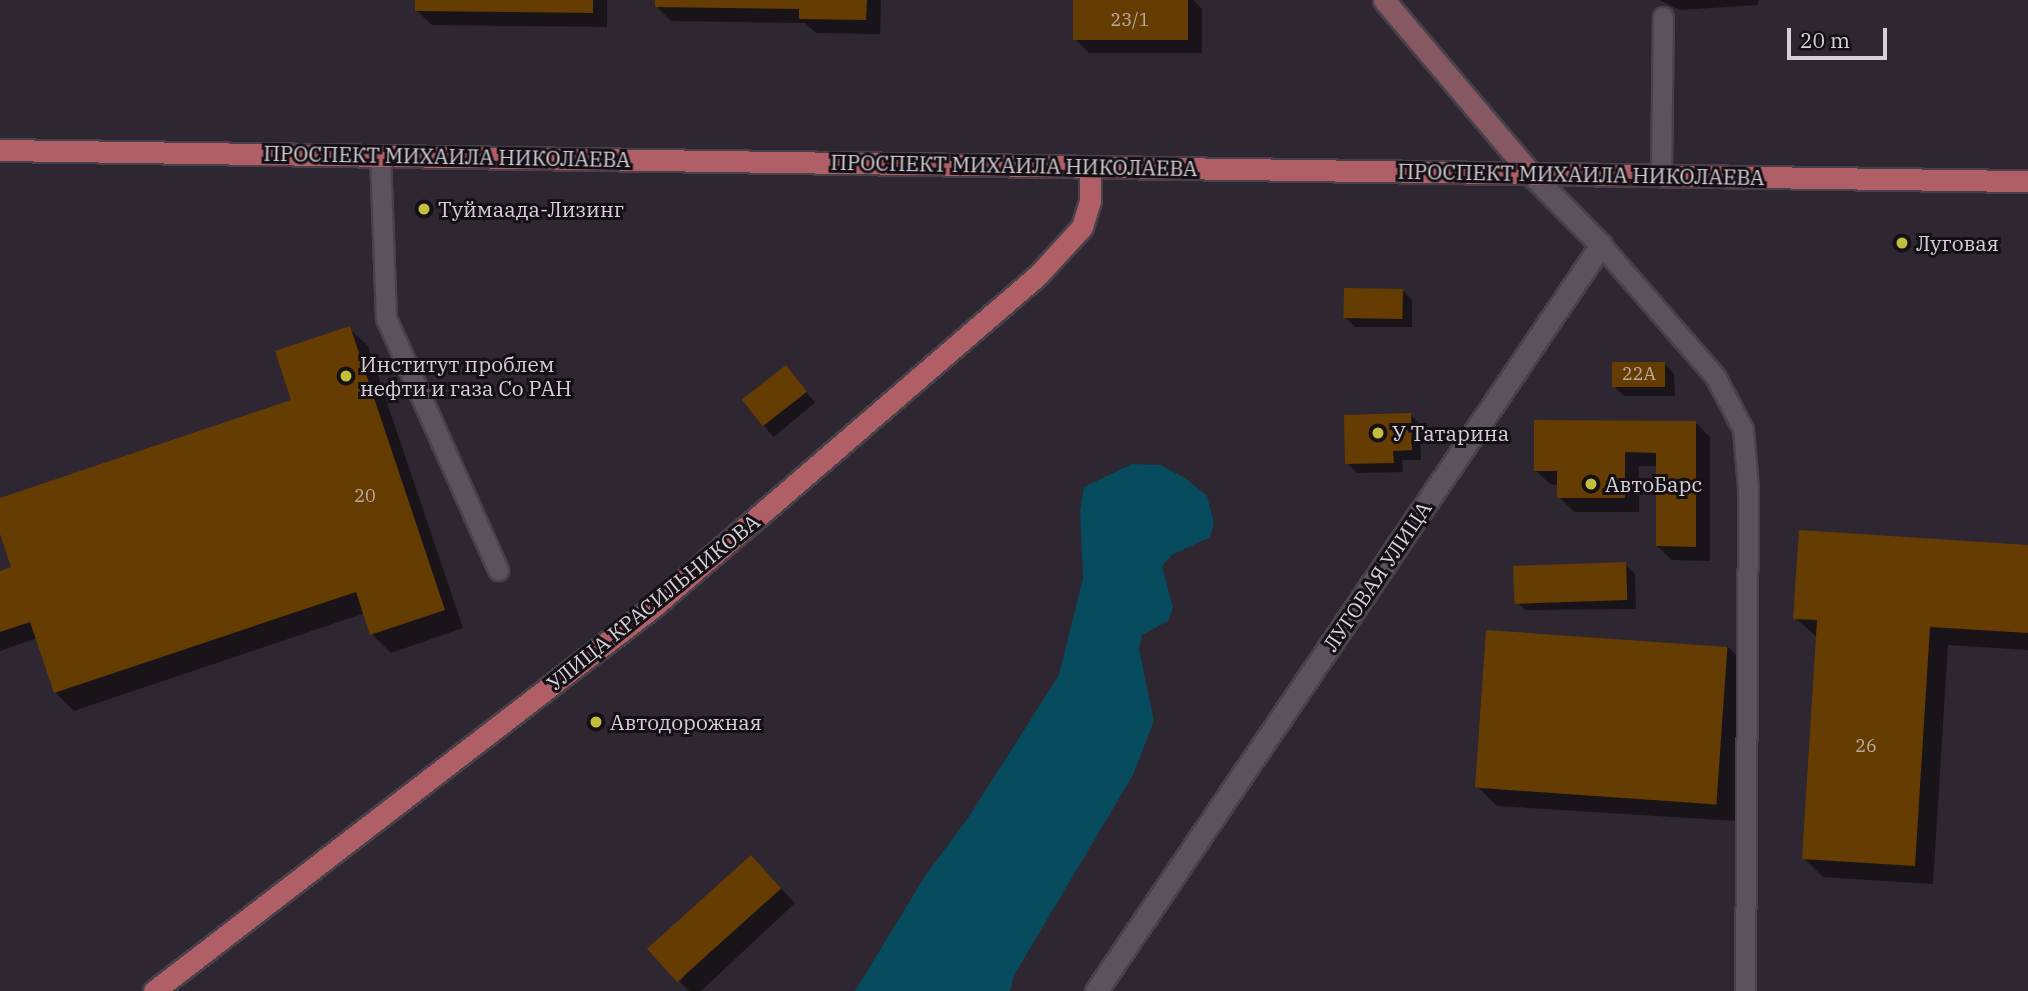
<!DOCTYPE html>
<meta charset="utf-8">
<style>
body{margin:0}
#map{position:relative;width:2028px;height:991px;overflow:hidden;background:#2e2630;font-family:"IBM Plex Serif",serif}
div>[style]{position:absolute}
.water>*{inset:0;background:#064b5e}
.shadow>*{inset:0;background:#0007;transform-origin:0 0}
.building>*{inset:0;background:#653d02;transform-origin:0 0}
.roads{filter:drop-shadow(2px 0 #48414a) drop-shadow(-2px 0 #48414a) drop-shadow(0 2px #48414a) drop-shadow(0 -2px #48414a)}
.lane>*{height:19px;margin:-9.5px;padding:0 9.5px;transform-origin:9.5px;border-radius:9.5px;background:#5b525e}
.street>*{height:21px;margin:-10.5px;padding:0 10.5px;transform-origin:10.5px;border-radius:10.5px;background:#5b525e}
.secondary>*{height:21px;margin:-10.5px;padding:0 10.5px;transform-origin:10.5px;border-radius:10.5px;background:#855862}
.primary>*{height:21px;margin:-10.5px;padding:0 10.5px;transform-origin:10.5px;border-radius:10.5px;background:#b05f66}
.dots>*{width:19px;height:19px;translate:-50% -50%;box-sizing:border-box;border:4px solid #141015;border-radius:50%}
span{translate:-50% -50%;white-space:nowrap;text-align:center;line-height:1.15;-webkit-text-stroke:6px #141015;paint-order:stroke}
.number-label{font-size:18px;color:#baaba2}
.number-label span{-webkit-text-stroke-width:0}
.street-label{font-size:21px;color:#d6d0d7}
.poi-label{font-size:21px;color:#d6d0d7}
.left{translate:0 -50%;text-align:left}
.scale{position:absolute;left:1787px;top:28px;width:100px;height:32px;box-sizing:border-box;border:4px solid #d6d0d7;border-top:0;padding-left:9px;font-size:21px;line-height:24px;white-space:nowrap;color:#d6d0d7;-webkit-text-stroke:5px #141015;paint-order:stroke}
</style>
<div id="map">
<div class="water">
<div style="clip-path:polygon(1132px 464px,1160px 465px,1185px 478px,1207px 496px,1214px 523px,1210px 537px,1172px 555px,1162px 566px,1173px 608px,1168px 621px,1142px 635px,1139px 649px,1154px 721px,1133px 775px,1014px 975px,1010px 991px,855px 991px,925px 876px,968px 818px,1059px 675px,1083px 578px,1080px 511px,1084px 487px)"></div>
</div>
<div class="shadow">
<div style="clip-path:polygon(417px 0,607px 0,607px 27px,432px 25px,417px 11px)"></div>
<div style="clip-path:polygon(657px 0,881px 0,880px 34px,816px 33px,805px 23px,671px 21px,657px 7px)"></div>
<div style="clip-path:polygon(1075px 0,1193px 0,1202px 9px,1202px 53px,1089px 53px,1075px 39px)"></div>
<div style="clip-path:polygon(1659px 0,1758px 0,1758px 5px,1680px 10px)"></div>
<div style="clip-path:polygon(1402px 290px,1412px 300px,1412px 327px,1355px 327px,1345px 317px)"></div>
<div style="clip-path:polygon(349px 328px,368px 346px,463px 628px,391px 653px,372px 634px,365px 613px,74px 711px,55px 692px,37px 638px,0 651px,0 572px,13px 568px,0 529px,0 500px,294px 401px)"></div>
<div style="clip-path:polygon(1665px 364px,1674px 374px,1675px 396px,1624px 396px,1614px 386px)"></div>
<div style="left:786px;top:368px;width:45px;height:54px;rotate:50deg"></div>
<div style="clip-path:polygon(1410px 414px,1420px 424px,1421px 460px,1402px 460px,1403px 472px,1357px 473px,1347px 463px)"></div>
<div style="clip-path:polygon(1695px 422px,1710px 437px,1710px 561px,1672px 560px,1657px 546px,1658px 466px,1639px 466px,1639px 512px,1574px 512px,1559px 497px,1559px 485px,1550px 484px,1535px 470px)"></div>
<div style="clip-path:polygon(2028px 546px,2028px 650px,1948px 645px,1933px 884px,1823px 877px,1804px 858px,1817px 637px,1795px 618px)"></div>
<div style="clip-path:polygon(1625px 564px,1635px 574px,1636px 609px,1525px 610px,1515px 600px)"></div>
<div style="clip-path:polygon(1727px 646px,1746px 665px,1737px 821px,1497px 806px,1478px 787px)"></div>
<div style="clip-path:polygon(765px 872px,795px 903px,701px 991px,689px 991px,680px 982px)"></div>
</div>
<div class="building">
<div style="clip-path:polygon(415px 0,593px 0,593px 13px,415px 11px)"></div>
<div style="clip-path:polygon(655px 0,867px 0,866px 20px,799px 19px,799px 9px,655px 7px)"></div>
<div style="left:1073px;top:0;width:115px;height:40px"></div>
<div style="left:1344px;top:288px;width:59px;height:30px;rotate:1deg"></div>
<div style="clip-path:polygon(350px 326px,445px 610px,370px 635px,356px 592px,54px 693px,30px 622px,0 632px,0 571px,11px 567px,0 534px,0 498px,291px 400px,275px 351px)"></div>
<div style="left:1612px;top:362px;width:53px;height:25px"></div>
<div style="left:786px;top:365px;width:34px;height:56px;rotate:52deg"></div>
<div style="clip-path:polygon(1411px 413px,1412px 450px,1393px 451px,1394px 463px,1345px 464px,1344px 415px)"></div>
<div style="clip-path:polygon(1534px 420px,1696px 421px,1696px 547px,1656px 546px,1656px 453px,1625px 452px,1625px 498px,1557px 498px,1557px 471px,1534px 471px)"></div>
<div style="clip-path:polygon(1799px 530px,2028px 545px,2028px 633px,1930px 627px,1915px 866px,1802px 859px,1817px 620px,1793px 619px)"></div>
<div style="left:1626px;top:562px;width:38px;height:113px;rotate:88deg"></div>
<div style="left:1486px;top:630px;width:242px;height:158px;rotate:4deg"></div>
<div style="left:751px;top:855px;width:45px;height:140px;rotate:48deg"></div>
</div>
<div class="roads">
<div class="lane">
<div style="left:380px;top:155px;width:163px;rotate:87.9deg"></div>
<div style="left:386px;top:318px;width:276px;rotate:66deg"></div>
<div style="left:1661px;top:175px;width:158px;rotate:-89.3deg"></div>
<div style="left:1601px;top:245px;width:174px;rotate:49deg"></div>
<div style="left:1715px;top:376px;width:60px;rotate:62.2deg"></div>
<div style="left:1743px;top:429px;width:60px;rotate:85.2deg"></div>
<div style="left:1748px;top:489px;width:502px;rotate:90.34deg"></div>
</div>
<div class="street">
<div style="left:1096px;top:991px;width:901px;rotate:-55.9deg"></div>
<div style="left:1601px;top:245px;width:101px;rotate:-134.6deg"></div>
</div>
<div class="secondary">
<div style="left:1384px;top:0;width:226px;rotate:49.8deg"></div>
</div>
<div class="primary">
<div style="left:0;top:150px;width:2028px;rotate:0.88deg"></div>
<div style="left:154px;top:991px;width:630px;rotate:-37.58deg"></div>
<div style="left:653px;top:607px;width:508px;rotate:-40.77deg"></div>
<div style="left:1038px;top:275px;width:65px;rotate:-47.5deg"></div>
<div style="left:1082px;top:227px;width:27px;rotate:-73deg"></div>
<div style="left:1090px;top:201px;width:34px;rotate:-90deg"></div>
</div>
</div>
<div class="dots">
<div style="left:424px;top:209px;background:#c1be40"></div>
<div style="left:1902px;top:243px;background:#c1be40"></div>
<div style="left:346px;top:376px;background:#c1be40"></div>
<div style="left:1378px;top:433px;background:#c1be40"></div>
<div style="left:1591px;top:484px;background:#c1be40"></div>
<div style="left:596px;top:722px;background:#c1be40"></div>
</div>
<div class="number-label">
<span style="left:1130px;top:20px">23/1</span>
<span style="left:1639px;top:374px">22А</span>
<span style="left:365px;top:496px">20</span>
<span style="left:1866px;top:746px">26</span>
</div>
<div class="street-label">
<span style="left:447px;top:156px;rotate:1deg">ПРОСПЕКТ МИХАИЛА НИКОЛАЕВА</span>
<span style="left:1014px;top:165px;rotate:1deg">ПРОСПЕКТ МИХАИЛА НИКОЛАЕВА</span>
<span style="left:1581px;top:174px;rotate:1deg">ПРОСПЕКТ МИХАИЛА НИКОЛАЕВА</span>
<span style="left:1377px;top:576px;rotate:-56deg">ЛУГОВАЯ УЛИЦА</span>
<span style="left:653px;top:602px;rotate:-39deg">УЛИЦА КРАСИЛЬНИКОВА</span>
</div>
<div class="poi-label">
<span class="left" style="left:438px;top:209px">Туймаада-Лизинг</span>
<span class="left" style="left:1916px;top:243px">Луговая</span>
<span class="left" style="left:360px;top:376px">Институт проблем<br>нефти и газа Со РАН</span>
<span class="left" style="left:1392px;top:433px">У Татарина</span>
<span class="left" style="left:1605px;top:484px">АвтоБарс</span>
<span class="left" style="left:610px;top:722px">Автодорожная</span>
</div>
<div class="scale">20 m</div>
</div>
